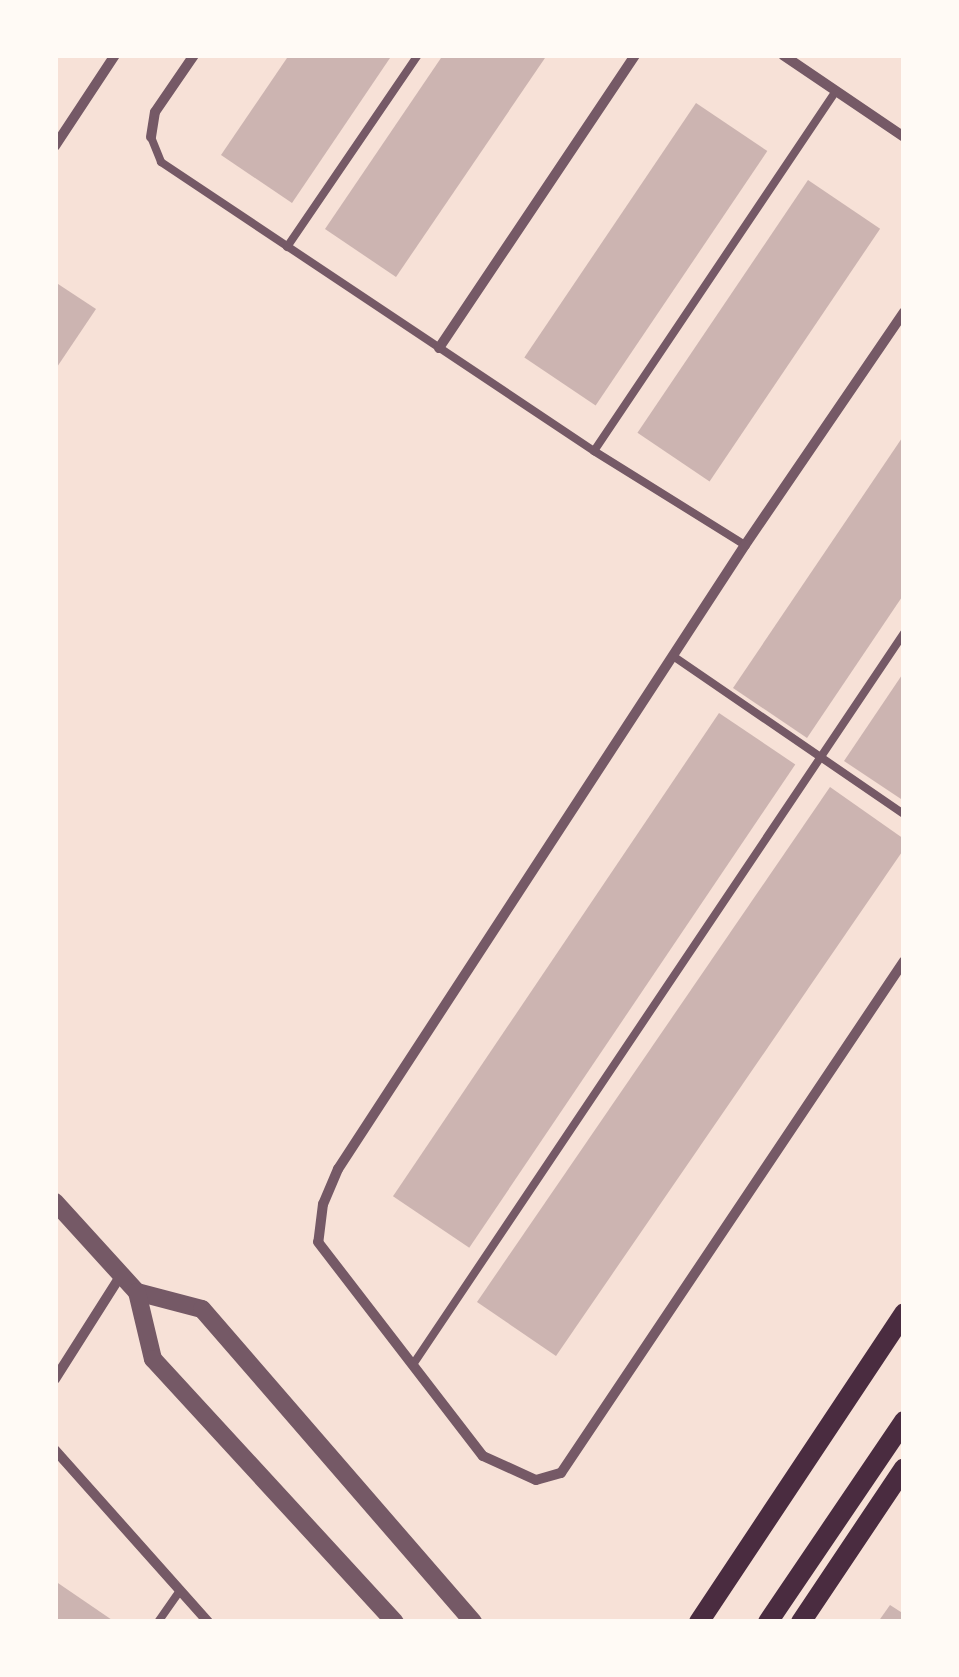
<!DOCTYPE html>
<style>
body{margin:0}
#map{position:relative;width:959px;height:1677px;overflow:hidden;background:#f7e1d7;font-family:Signika,sans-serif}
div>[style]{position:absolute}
.building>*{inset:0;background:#ccb4b1;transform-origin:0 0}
.service>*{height:8px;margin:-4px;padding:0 4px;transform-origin:4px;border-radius:4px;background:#755966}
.minor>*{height:10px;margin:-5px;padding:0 5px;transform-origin:5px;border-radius:5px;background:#755966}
.tertiary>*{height:18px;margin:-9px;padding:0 9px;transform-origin:9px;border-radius:9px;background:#755966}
.secondary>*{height:20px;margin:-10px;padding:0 10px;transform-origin:10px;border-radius:10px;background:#4a2c40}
span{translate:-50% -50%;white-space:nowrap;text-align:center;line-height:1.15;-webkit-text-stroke:8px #fffaf5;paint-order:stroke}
.frame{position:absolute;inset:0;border:58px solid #fffaf5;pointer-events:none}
</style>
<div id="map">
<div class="building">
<div style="clip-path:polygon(289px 55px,392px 55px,292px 203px,221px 155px)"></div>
<div style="clip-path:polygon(443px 55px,547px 55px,396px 277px,325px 229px)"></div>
<div style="left:696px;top:103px;width:86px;height:307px;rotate:34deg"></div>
<div style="left:808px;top:180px;width:87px;height:305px;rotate:34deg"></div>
<div style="clip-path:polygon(55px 282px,96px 309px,55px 370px)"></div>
<div style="clip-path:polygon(904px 435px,904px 594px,807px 738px,733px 688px)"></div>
<div style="clip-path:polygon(904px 672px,904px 801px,844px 761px)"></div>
<div style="left:719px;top:713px;width:92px;height:583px;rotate:34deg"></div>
<div style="clip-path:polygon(830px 787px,904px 839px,904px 849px,556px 1356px,477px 1302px)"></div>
<div style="clip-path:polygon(55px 1581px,115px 1622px,55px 1622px)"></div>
<div style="clip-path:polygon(890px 1605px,904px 1614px,904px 1622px,878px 1622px)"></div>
</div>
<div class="service">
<div style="left:151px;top:137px;width:27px;rotate:68deg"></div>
<div style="left:161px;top:162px;width:521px;rotate:33.72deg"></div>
<div style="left:594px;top:451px;width:178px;rotate:31.9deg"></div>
<div style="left:287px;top:247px;width:232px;rotate:-55.7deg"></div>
<div style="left:594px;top:451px;width:434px;rotate:-56.1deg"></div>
<div style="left:673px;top:656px;width:280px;rotate:34.4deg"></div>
<div style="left:414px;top:1363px;width:879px;rotate:-56.13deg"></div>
<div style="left:158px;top:1622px;width:38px;rotate:-55deg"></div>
</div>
<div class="minor">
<div style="left:783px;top:55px;width:146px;rotate:34.1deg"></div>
<div style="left:151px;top:137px;width:25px;rotate:-81deg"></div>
<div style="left:155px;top:112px;width:69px;rotate:-55.6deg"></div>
<div style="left:55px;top:146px;width:109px;rotate:-56.6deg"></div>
<div style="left:904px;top:312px;width:282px;rotate:124.3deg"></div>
<div style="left:745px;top:545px;width:745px;rotate:123.11deg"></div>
<div style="left:338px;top:1169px;width:38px;rotate:113deg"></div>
<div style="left:323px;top:1204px;width:38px;rotate:97deg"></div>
<div style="left:318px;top:1242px;width:270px;rotate:52.4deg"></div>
<div style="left:483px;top:1456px;width:58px;rotate:24.4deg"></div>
<div style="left:536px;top:1480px;width:26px;rotate:-16deg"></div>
<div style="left:561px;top:1473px;width:616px;rotate:-56.18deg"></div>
<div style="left:439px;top:348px;width:353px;rotate:-56.2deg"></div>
<div style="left:55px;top:1379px;width:123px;rotate:-57.6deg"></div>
<div style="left:55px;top:1450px;width:230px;rotate:48.3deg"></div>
</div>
<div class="tertiary">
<div style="left:55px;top:1202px;width:122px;rotate:47.7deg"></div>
<div style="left:137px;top:1292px;width:67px;rotate:14.7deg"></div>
<div style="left:202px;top:1309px;width:414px;rotate:49.1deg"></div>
<div style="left:137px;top:1292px;width:69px;rotate:76.6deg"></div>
<div style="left:153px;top:1359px;width:357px;rotate:47.4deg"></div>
</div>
<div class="secondary">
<div style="left:699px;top:1622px;width:371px;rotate:-56.4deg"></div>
<div style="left:768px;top:1622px;width:243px;rotate:-55.9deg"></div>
<div style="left:801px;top:1622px;width:185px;rotate:-56.2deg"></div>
</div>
<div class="frame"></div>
</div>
